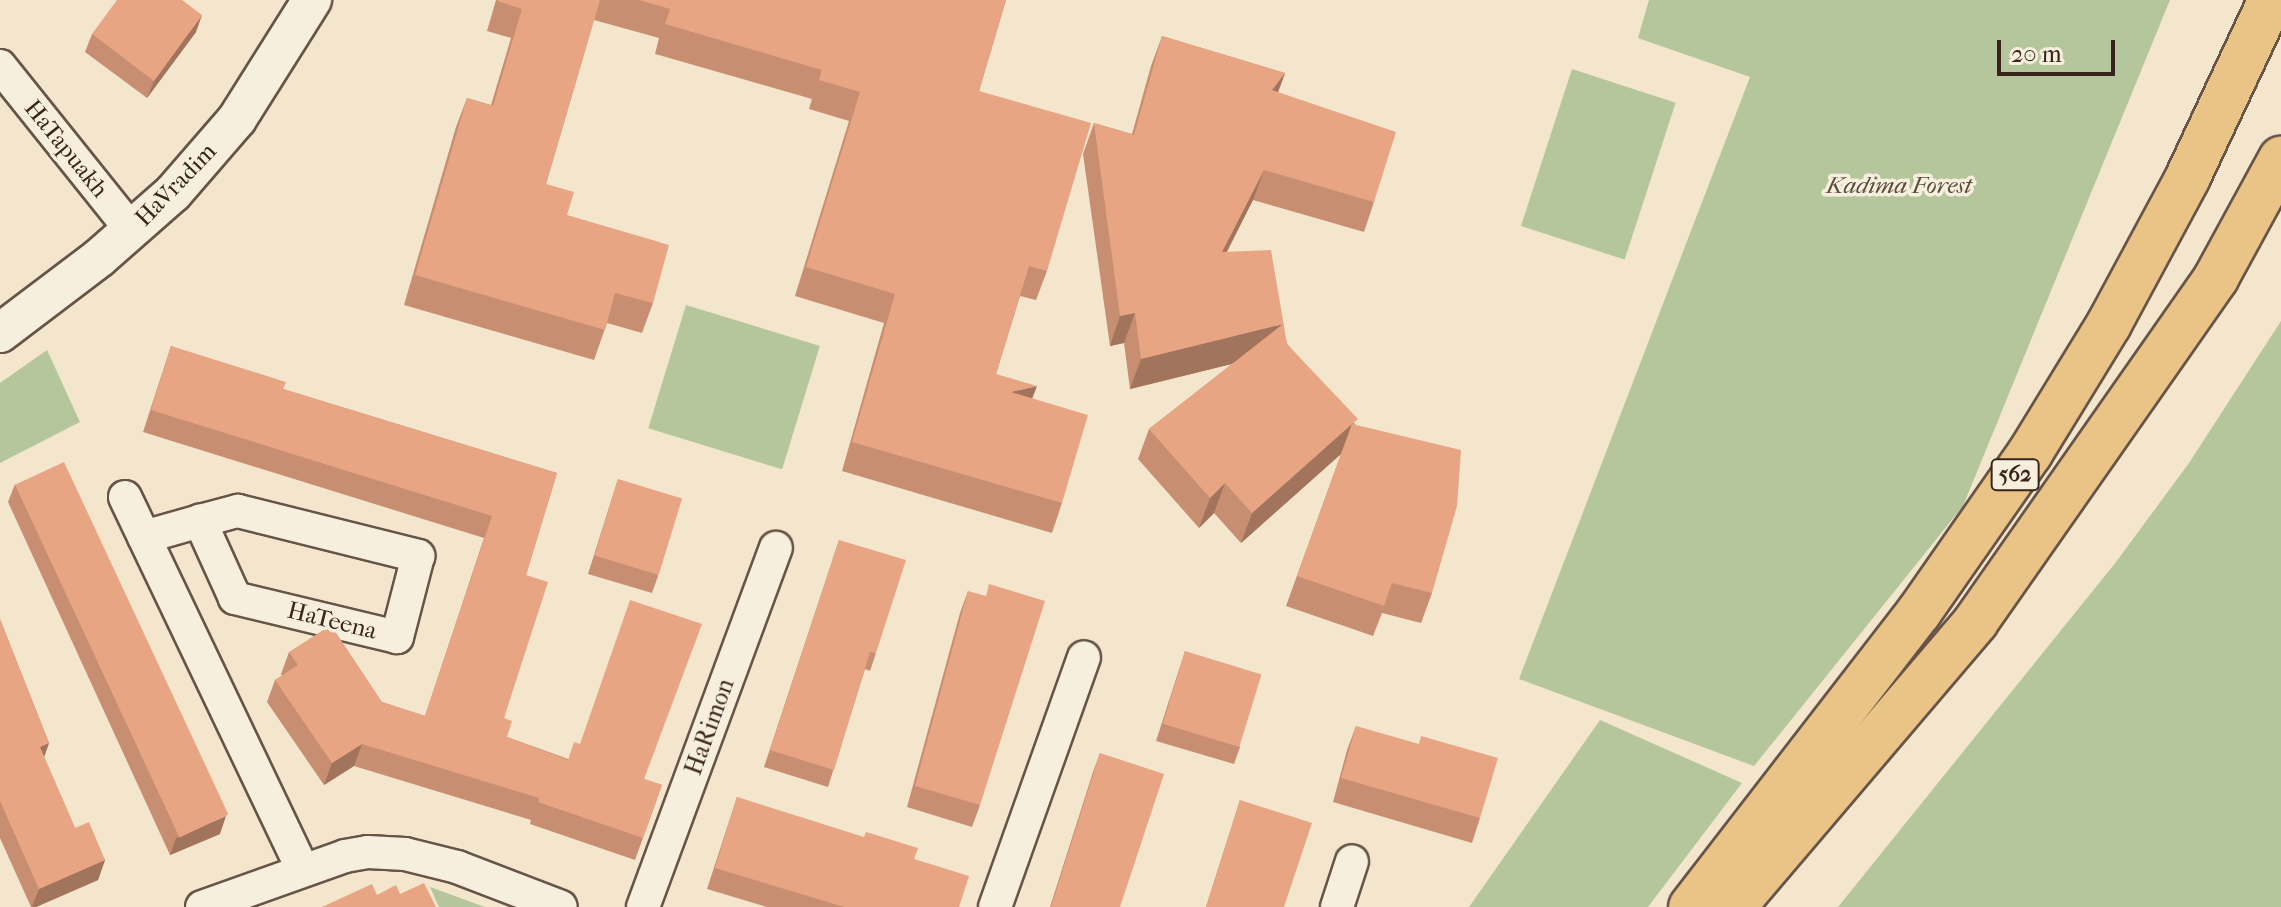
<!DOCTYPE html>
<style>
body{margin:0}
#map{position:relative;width:2281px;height:907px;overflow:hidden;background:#f3e6cd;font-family:"IM FELL French Canon",serif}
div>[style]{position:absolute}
.green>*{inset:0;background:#b6c69c;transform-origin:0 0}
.roads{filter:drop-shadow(2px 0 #675448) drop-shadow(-2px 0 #675448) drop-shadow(0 2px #675448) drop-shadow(0 -2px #675448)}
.minor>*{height:32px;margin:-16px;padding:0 16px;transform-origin:16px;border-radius:16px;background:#f7efde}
.tertiary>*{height:38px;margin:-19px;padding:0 19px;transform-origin:19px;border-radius:19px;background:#f7efde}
.primary>*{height:44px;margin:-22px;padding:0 22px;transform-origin:22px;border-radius:22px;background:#eac386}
.wall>*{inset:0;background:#c78e72}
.shaded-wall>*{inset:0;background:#a2745c}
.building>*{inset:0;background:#e7a584;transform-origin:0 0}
span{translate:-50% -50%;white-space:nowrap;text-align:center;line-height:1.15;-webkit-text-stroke:7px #f7efde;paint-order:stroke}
.shield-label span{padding:2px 6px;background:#f7efde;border:2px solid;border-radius:6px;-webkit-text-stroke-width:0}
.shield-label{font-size:22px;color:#38241c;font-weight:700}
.street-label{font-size:24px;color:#38241c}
.park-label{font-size:24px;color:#584c3c;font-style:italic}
.scale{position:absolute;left:1997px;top:40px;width:118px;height:36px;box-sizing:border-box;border:4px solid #38241c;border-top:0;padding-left:10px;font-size:24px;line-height:28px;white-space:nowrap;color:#38241c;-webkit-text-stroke:6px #f7efde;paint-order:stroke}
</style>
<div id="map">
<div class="green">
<div style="clip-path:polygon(1649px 0,2170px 0,1963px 506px,1754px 766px,1519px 679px,1750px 77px,1638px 38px)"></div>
<div style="left:1572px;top:69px;width:109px;height:165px;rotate:18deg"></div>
<div style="left:686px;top:305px;width:140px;height:129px;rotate:17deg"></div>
<div style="clip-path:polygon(2281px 321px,2281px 907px,1838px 907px,2116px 562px,2189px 463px)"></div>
<div style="clip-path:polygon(47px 350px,80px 422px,0 463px,0 383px)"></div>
<div style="clip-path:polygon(1600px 720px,1742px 783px,1648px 907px,1469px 907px)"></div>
<div style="clip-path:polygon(430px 887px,485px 907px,439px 907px)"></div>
</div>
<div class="roads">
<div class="minor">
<div style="left:0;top:66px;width:211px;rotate:51.3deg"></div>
<div style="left:125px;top:497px;width:413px;rotate:64.5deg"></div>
<div style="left:144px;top:537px;width:58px;rotate:-15.9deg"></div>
<div style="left:200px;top:521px;width:39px;rotate:-15deg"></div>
<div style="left:238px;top:511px;width:186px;rotate:14deg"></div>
<div style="left:418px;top:556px;width:84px;rotate:104.5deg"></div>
<div style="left:397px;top:637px;width:167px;rotate:-166.5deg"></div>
<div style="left:235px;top:598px;width:85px;rotate:-114.4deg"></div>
<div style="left:202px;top:907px;width:152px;rotate:-19.6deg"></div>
<div style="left:345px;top:856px;width:23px;rotate:-10deg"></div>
<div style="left:368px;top:852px;width:37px;rotate:3deg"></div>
<div style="left:405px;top:854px;width:54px;rotate:14deg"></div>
<div style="left:457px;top:867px;width:111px;rotate:21deg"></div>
<div style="left:643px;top:907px;width:383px;rotate:-69.7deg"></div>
<div style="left:995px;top:907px;width:265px;rotate:-70.4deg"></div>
<div style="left:1337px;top:907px;width:48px;rotate:-71.9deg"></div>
</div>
<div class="tertiary">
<div style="left:0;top:333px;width:124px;rotate:-37.1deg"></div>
<div style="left:99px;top:258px;width:98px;rotate:-41.3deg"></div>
<div style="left:173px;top:193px;width:98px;rotate:-49.1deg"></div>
<div style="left:237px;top:119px;width:141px;rotate:-57.8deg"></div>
</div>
<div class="primary">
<div style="left:1691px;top:907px;width:373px;rotate:-52.3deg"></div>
<div style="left:1919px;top:612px;width:194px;rotate:-55.1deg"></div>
<div style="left:2030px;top:453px;width:151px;rotate:-58.5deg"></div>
<div style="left:2109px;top:324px;width:165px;rotate:-61.7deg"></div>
<div style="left:2187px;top:179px;width:198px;rotate:-64.9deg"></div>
<div style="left:1733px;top:907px;width:375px;rotate:-49.6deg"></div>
<div style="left:1976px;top:621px;width:419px;rotate:-55deg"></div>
<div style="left:2216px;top:278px;width:136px;rotate:-61.4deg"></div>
</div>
</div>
<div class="wall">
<div style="clip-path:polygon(496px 0,1006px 0,979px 91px,1047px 271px,1036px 300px,1020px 296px,996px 374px,1032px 398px,1062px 503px,1052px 533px,842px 471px,884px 323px,795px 296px,849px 121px,809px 109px,812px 99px,655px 54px,659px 38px,594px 20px,546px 184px,567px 215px,653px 303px,642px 333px,607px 323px,594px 360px,404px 305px,456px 127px,467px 98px,491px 105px,511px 38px,487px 31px)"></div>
<div style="clip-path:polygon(196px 32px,147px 98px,85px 52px,92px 34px)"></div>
<div style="clip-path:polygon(1162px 36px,1285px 73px,1278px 92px,1374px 202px,1364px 232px,1253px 200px,1227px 252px,1287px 344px,1355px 424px,1432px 593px,1421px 623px,1382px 613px,1373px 636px,1286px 606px,1341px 454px,1241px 543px,1214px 513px,1199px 528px,1138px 459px,1149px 429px,1232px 364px,1130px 389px,1124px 343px,1110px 346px,1083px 154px,1094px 123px,1132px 134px,1151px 66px)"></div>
<div style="clip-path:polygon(171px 346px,283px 389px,557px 473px,526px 575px,504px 718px,507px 737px,568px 759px,644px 779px,662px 785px,635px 860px,530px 824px,531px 820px,354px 766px,324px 785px,267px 702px,275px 680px,282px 676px,281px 674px,289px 652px,382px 702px,425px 716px,484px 538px,143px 432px)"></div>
<div style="clip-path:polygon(618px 479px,658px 576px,652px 593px,588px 574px)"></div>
<div style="clip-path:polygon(15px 484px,220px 834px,170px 855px,8px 502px)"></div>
<div style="clip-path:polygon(839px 540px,876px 653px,870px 671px,865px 669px,828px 787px,764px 767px)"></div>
<div style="clip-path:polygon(968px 591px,980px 805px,972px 827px,907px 807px,960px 613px)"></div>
<div style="clip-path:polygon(0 619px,49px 743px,44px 757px,75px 828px,105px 860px,98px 880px,36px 907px,31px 907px,0 838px)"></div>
<div style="clip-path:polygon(1185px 651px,1240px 747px,1234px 764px,1156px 741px)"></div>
<div style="clip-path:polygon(1356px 726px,1480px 818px,1472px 843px,1333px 802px,1347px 750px)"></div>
<div style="clip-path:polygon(1100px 753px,1120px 907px,1050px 907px,1093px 772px)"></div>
<div style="clip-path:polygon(737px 797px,914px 859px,959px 907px,767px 907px,707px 889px)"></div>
<div style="clip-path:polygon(1240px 800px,1284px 907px,1206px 907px)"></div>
</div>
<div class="shaded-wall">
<div style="clip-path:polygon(202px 15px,196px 32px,147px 98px,154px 81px)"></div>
<div style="clip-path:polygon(1285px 73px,1274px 103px,1272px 90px)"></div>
<div style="clip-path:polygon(1264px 170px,1253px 200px,1211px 282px,1222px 252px)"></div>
<div style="clip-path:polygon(1135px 313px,1124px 343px,1110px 346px,1120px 316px)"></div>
<div style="clip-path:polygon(1283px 324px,1272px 354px,1130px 389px,1141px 359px)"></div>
<div style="clip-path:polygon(1037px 386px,1026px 415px,1011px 392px)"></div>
<div style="clip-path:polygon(1352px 424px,1341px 454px,1241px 543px,1252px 513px)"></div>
<div style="clip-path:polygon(1225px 483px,1214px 513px,1199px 528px,1210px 498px)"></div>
<div style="clip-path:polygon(49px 743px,42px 763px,40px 747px)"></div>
<div style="clip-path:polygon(362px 744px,354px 766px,324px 785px,332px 763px)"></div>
<div style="clip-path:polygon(226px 816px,220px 834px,170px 855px,176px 838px)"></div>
<div style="clip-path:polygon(105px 860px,98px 880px,36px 907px,32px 907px,39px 889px)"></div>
</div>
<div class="building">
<div style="clip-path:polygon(117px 0,182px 0,202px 15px,154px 81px,92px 34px)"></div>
<div style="clip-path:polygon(498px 0,600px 0,546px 184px,574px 192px,567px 215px,669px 245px,653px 303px,615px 293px,605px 330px,415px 275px,467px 98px,493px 106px,522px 9px,497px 1px)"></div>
<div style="clip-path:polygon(639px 0,1006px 0,979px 91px,1091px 123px,1047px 271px,1029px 266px,996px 374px,1037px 386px,1011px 392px,1088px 415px,1062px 503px,852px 442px,895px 294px,806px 267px,860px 92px,819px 80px,822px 70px,665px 24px,670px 9px)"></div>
<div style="clip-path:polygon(1162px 36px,1285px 73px,1272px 90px,1396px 132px,1374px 202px,1264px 170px,1222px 252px,1271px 250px,1287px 344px,1358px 419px,1352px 424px,1461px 450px,1457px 506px,1432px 593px,1392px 583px,1384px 606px,1297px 576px,1352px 424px,1252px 513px,1225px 483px,1210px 498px,1149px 429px,1283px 324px,1141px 359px,1135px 313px,1120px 316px,1094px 123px,1134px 135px)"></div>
<div style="clip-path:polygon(171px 346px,286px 382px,283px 389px,557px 473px,526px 575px,548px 582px,504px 718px,512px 721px,507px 737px,568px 760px,574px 742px,580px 744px,630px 600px,702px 624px,644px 779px,662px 785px,643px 838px,538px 802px,539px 798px,362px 744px,332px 763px,275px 680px,298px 665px,289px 652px,331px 625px,382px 702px,425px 716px,492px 516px,151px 410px)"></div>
<div style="left:64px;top:462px;width:389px;height:54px;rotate:65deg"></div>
<div style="left:618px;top:479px;width:67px;height:80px;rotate:17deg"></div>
<div style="clip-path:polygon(839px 540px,906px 560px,876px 653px,870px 652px,834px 770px,770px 750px)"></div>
<div style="clip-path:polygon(989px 584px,1045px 601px,980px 805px,915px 786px,968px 591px,986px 596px)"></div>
<div style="clip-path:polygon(0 619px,49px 743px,40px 747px,75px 828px,89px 822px,105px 860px,39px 889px,0 801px)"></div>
<div style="left:1185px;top:651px;width:80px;height:76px;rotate:17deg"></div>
<div style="clip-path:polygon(1356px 726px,1419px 744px,1421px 736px,1498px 758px,1480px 818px,1341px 778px)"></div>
<div style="clip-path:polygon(1100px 753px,1164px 774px,1120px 907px,1051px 907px)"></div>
<div style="clip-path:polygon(737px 797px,864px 837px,866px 832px,918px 848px,914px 859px,969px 876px,959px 907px,844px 907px,715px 868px)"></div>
<div style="clip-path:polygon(1240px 800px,1312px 823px,1284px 907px,1206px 907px)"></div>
<div style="clip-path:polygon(424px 883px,436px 907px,322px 907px,372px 884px,377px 895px,396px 885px,400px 894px)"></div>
</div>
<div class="shield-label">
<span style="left:2015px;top:475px">562</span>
</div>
<div class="street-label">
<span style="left:66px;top:149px;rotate:51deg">HaTapuakh</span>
<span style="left:176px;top:185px;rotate:-46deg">HaVradim</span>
<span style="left:332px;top:621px;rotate:14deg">HaTeena</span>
<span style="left:710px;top:727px;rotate:-70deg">HaRimon</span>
</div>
<div class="park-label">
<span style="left:1899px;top:186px">Kadima Forest</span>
</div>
<div class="scale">20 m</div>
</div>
